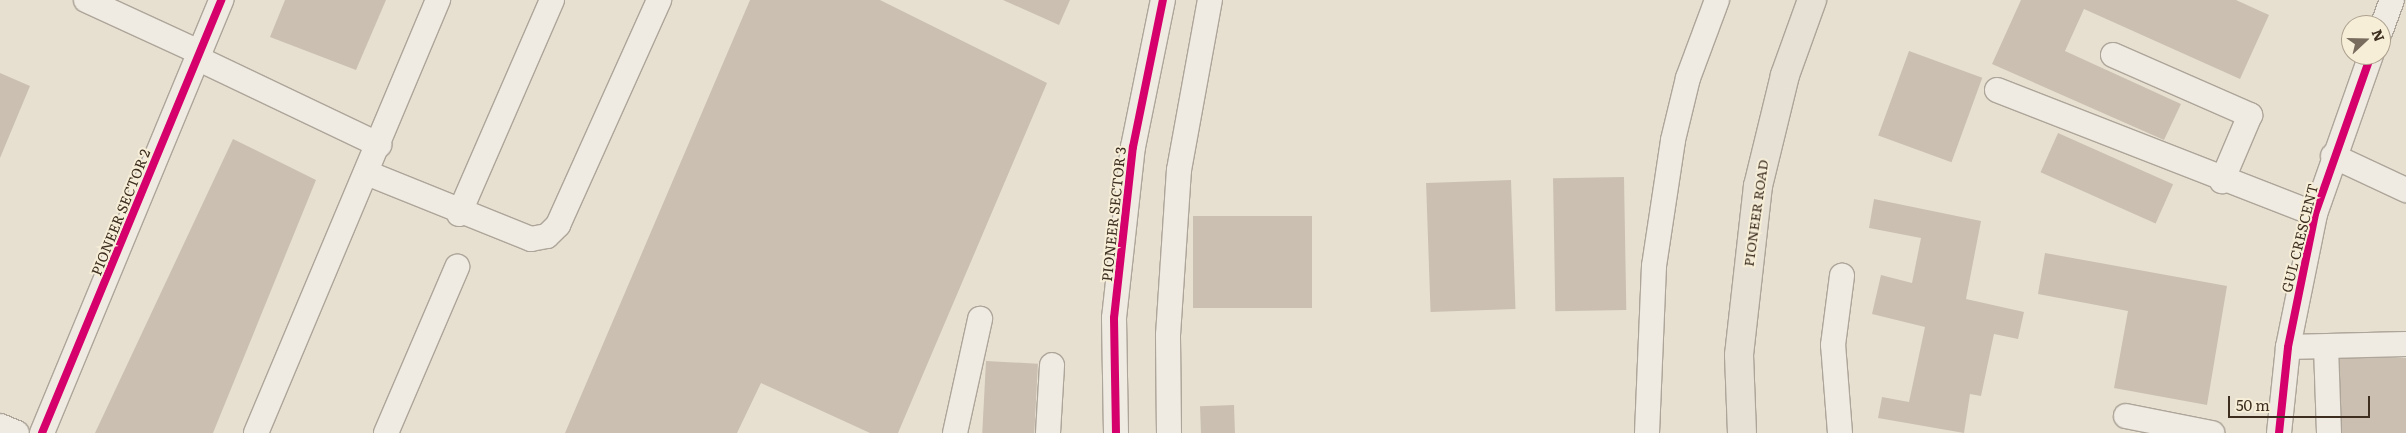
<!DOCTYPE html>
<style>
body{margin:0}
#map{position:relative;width:2406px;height:433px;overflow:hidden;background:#e7e0d1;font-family:Literata,serif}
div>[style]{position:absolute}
.building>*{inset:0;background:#cbbfb2;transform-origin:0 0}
.roads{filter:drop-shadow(1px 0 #ada599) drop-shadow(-1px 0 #ada599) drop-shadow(0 1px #ada599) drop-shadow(0 -1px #ada599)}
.minor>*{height:24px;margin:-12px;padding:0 12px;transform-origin:12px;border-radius:12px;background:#efebe3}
.major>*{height:28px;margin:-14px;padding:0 14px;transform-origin:14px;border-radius:14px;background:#e6e1d4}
.cycleway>*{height:8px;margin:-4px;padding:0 4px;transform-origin:4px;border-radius:4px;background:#d6006c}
span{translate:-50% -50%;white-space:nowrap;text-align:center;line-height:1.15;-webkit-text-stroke:4px #f7eed8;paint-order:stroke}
.street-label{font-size:14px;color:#3d2e20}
.north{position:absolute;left:2341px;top:15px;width:50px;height:50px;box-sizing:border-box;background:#f7eed8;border:1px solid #ada18e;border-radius:50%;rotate:69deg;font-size:14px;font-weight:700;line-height:20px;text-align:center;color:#3d2e20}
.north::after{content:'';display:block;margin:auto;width:18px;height:22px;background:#786c5e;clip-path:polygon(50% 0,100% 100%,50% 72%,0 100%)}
.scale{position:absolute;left:2228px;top:396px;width:142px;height:22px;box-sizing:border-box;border:2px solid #3d2e20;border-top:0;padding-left:6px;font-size:15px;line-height:18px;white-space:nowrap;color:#3d2e20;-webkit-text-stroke:4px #f7eed8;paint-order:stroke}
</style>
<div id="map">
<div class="building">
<div style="clip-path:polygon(285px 0,386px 0,356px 70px,270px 37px)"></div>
<div style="clip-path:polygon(750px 0,880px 0,1047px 83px,898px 433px,870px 433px,761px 383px,737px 433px,565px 433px)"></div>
<div style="clip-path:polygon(1003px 0,1070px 0,1059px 25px)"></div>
<div style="clip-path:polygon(2021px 0,2236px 0,2269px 15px,2240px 79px,2084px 9px,2065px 51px,2181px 104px,2164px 140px,1992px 64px)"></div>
<div style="left:1909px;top:51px;width:78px;height:90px;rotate:20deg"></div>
<div style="clip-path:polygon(0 73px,30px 86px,0 158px)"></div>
<div style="left:2058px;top:133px;width:126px;height:43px;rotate:24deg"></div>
<div style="clip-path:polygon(233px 139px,316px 180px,213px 433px,95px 433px)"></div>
<div style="left:1624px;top:177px;width:133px;height:71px;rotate:89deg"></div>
<div style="left:1511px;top:180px;width:129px;height:85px;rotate:88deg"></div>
<div style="clip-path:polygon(1874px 199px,1981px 221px,1966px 299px,2024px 312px,2018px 339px,1994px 334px,1981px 396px,1970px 394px,1964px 433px,1878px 418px,1882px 397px,1909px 402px,1925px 327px,1872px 314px,1881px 275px,1912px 283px,1921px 238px,1869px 228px)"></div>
<div style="left:1193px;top:216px;width:119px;height:92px"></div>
<div style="clip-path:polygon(2045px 253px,2227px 286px,2207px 405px,2114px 388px,2128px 311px,2038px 294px)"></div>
<div style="left:2406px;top:358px;width:75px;height:66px;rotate:90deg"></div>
<div style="left:986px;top:361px;width:52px;height:72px;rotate:3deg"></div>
<div style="left:1234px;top:405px;width:28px;height:34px;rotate:88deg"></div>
</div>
<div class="roads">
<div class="minor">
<div style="left:86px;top:0;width:124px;rotate:24.7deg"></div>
<div style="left:2381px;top:30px;width:32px;rotate:-70deg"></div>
<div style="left:2113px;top:55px;width:150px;rotate:23.7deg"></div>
<div style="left:2250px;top:115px;width:72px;rotate:113deg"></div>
<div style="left:197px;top:58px;width:202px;rotate:25.5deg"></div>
<div style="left:1997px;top:90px;width:341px;rotate:21.3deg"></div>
<div style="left:2333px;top:156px;width:81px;rotate:25deg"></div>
<div style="left:367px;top:173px;width:177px;rotate:21.9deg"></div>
<div style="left:531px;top:239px;width:16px;rotate:-11deg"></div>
<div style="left:547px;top:236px;width:16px;rotate:-45deg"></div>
<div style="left:558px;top:225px;width:247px;rotate:-65.8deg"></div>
<div style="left:459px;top:214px;width:233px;rotate:-66.5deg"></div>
<div style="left:2288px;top:347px;width:118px;rotate:-1.5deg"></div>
<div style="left:2326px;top:347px;width:86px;rotate:88deg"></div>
<div style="left:2126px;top:416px;width:88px;rotate:11.2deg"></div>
<div style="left:0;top:426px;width:18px;rotate:22deg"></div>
<div style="left:42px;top:433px;width:469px;rotate:-67.5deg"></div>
<div style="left:256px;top:433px;width:470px;rotate:-67.2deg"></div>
<div style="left:386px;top:433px;width:181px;rotate:-66.8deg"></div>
<div style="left:955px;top:433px;width:117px;rotate:-77.6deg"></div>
<div style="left:1048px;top:433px;width:68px;rotate:-86.6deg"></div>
<div style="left:1116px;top:433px;width:115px;rotate:-91deg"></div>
<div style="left:1114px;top:318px;width:172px;rotate:-83.7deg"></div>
<div style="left:1133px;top:147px;width:150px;rotate:-78.5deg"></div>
<div style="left:1169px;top:433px;width:98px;rotate:-90.6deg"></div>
<div style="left:1168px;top:335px;width:165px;rotate:-86.2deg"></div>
<div style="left:1179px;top:170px;width:173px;rotate:-79.7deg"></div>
<div style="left:1647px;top:433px;width:167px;rotate:-87.6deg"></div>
<div style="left:1654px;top:266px;width:127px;rotate:-81.4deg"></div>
<div style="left:1673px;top:140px;width:64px;rotate:-76.4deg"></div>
<div style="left:1688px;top:78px;width:83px;rotate:-69.6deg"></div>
<div style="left:1840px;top:433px;width:88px;rotate:-94.5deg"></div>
<div style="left:1833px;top:345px;width:70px;rotate:-82.6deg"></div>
<div style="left:2279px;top:433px;width:86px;rotate:-84deg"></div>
<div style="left:2288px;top:347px;width:136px;rotate:-78.5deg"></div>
<div style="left:2315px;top:214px;width:169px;rotate:-70.6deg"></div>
</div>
<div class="major">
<div style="left:1742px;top:433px;width:78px;rotate:-92.2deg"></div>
<div style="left:1739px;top:355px;width:170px;rotate:-83.6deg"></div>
<div style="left:1758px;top:186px;width:114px;rotate:-76.3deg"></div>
<div style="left:1785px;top:75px;width:80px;rotate:-70.2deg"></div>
</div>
</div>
<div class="cycleway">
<div style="left:42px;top:433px;width:469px;rotate:-67.5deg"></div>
<div style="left:1116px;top:433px;width:115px;rotate:-91deg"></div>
<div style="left:1114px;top:318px;width:172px;rotate:-83.7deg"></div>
<div style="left:1133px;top:147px;width:150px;rotate:-78.5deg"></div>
<div style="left:2279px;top:433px;width:86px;rotate:-84deg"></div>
<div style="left:2288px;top:347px;width:136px;rotate:-78.5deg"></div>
<div style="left:2315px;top:214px;width:169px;rotate:-70.6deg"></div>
</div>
<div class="street-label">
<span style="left:120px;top:212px;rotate:-68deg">PIONEER SECTOR 2</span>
<span style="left:1755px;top:213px;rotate:-82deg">PIONEER ROAD</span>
<span style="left:1113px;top:214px;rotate:-84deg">PIONEER SECTOR 3</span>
<span style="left:2299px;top:238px;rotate:-76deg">GUL CRESCENT</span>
</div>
<div class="north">N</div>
<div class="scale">50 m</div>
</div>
